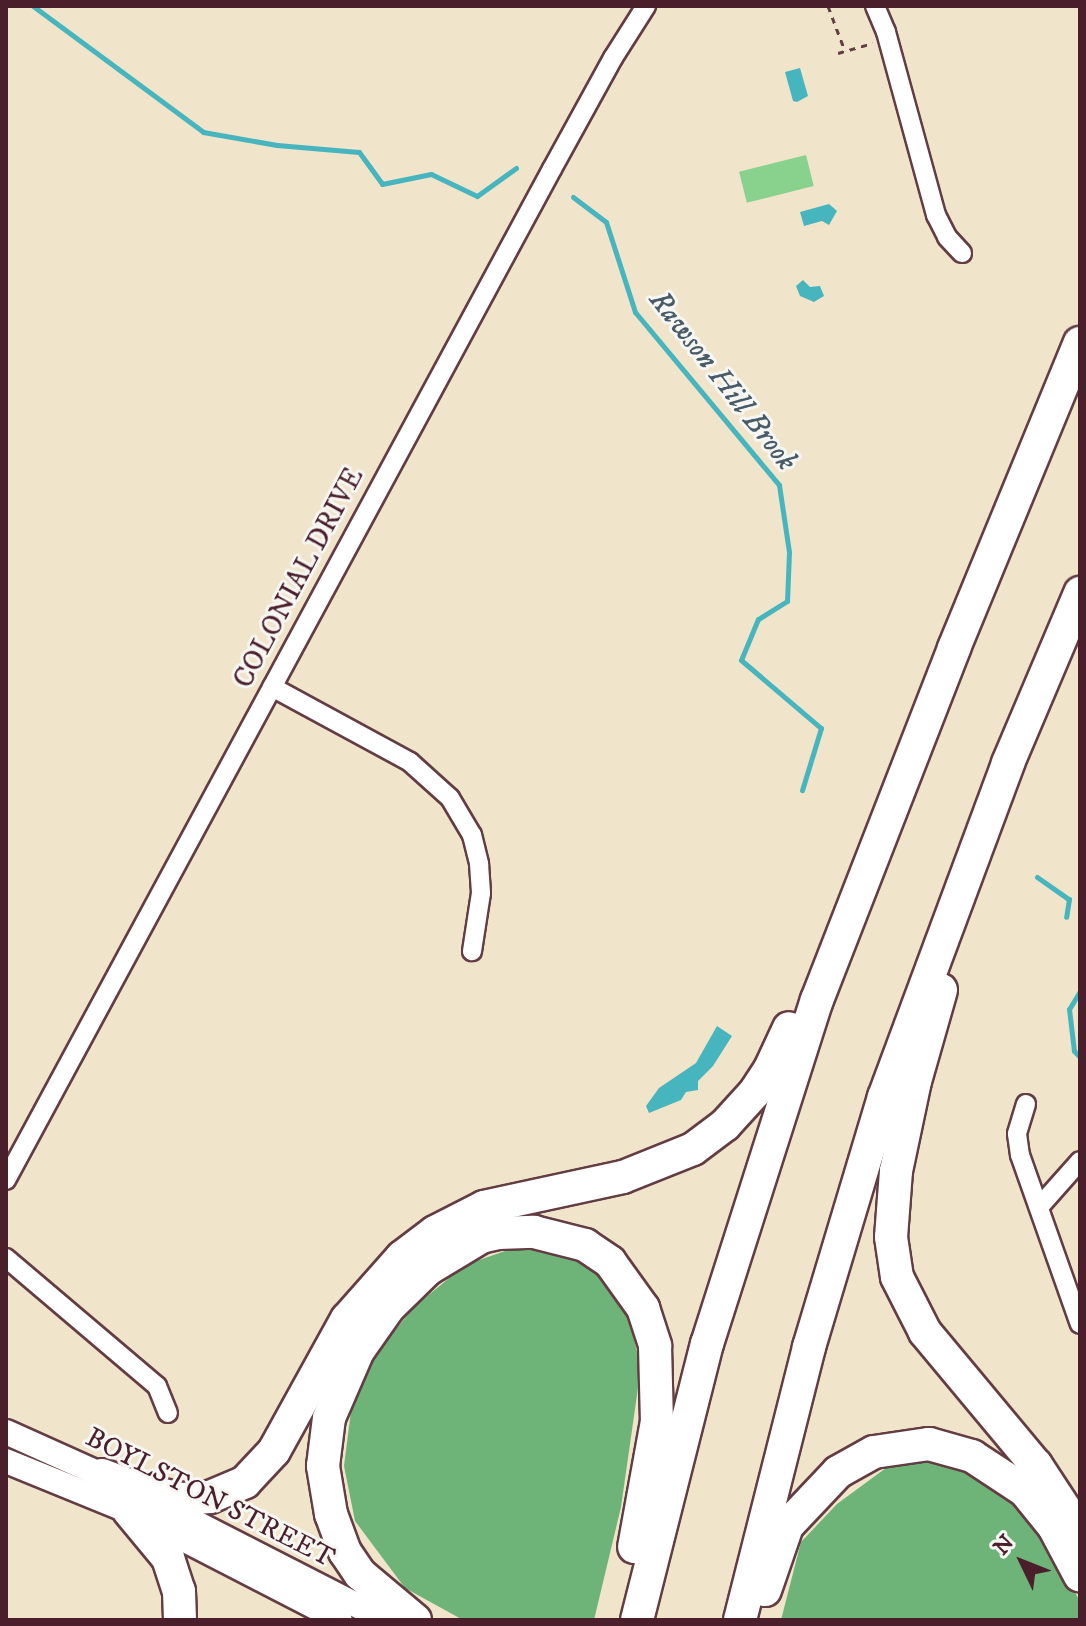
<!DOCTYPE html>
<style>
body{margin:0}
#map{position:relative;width:1086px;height:1626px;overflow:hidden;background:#f0e4ca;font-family:"IM FELL DW Pica",serif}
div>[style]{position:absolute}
.green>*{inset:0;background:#89d28e;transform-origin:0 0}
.forest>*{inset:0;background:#6eb479}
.water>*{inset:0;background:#46b5be}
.stream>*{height:5px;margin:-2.5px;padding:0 2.5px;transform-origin:2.5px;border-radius:2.5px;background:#46b5be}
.path>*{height:3px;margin-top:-1.5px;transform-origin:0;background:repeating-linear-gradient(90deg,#633d43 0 6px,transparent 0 12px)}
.roads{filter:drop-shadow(2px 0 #633d43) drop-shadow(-2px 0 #633d43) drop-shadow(0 2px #633d43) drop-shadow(0 -2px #633d43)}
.street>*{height:18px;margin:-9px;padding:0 9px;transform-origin:9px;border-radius:9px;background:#fff}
.secondary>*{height:24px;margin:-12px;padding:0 12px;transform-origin:12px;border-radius:12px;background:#fff}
.highway>*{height:32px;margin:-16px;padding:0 16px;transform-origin:16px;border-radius:16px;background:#fff}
span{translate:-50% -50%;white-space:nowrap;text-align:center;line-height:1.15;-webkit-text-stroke:6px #f6f6f2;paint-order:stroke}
.street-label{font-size:28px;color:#4a1f2b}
.water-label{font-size:30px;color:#485b66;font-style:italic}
.frame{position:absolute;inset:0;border:8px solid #4a1f2b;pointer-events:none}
.north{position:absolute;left:982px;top:1522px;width:80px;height:80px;-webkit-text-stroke:6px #f6f6f2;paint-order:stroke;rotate:313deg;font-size:22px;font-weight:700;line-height:32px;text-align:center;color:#4a1f2b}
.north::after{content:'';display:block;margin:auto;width:28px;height:36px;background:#4a1f2b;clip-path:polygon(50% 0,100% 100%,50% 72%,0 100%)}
</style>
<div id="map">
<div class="green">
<div style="left:806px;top:155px;width:32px;height:69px;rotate:76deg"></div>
</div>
<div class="forest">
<div style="clip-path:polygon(522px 1245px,579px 1257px,624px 1300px,641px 1367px,621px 1507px,594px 1620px,463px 1620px,405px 1588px,355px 1521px,344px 1466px,351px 1411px,374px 1356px,414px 1307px,465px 1265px)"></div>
<div style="clip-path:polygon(942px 1457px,1004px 1487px,1049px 1541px,1078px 1598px,1080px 1620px,781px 1620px,801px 1542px,837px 1504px,890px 1465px)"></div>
</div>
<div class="water">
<div style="clip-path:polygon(800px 68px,808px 96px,797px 102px,793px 101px,785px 72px)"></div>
<div style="clip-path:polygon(829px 204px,837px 211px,829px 225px,822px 221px,804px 226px,800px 212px)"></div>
<div style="clip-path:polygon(803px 280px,810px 287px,820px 286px,824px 296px,814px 302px,800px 296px,796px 286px)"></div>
<div style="clip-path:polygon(717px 1026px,732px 1036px,713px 1066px,698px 1081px,698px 1090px,686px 1092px,681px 1100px,649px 1113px,646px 1106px,659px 1088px,696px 1063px)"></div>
</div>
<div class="stream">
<div style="left:33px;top:6px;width:212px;rotate:36.5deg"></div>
<div style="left:203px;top:132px;width:75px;rotate:10deg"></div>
<div style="left:277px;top:145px;width:82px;rotate:4.9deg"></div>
<div style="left:359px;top:152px;width:39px;rotate:54deg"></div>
<div style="left:382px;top:184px;width:50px;rotate:-11.5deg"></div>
<div style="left:431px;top:174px;width:51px;rotate:25.6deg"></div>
<div style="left:477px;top:196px;width:48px;rotate:-35.7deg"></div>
<div style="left:573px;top:197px;width:41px;rotate:37.1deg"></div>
<div style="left:606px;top:222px;width:95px;rotate:72.1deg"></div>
<div style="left:635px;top:312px;width:225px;rotate:50.2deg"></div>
<div style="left:779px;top:485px;width:68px;rotate:81.5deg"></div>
<div style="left:789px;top:552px;width:49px;rotate:92.3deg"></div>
<div style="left:787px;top:601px;width:34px;rotate:148deg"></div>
<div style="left:758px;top:619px;width:44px;rotate:112.5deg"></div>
<div style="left:741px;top:660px;width:105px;rotate:40.4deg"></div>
<div style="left:821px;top:728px;width:65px;rotate:107deg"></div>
<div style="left:1037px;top:877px;width:39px;rotate:35deg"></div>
<div style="left:1069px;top:899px;width:18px;rotate:99deg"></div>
<div style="left:1080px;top:991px;width:21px;rotate:121deg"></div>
<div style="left:1069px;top:1009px;width:42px;rotate:83.2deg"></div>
<div style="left:1074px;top:1051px;width:8px;rotate:45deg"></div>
</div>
<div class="path">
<div style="left:828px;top:6px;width:48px;rotate:69.3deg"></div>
<div style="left:838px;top:53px;width:36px;rotate:-16deg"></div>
</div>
<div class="roads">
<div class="street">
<div style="left:875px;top:6px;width:28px;rotate:67deg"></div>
<div style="left:886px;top:32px;width:190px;rotate:74.7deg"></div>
<div style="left:936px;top:215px;width:25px;rotate:63deg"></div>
<div style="left:947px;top:237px;width:22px;rotate:47deg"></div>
<div style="left:272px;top:687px;width:157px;rotate:28.5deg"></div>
<div style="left:410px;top:762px;width:54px;rotate:42deg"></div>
<div style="left:450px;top:798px;width:43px;rotate:59.3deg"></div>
<div style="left:472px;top:835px;width:30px;rotate:76deg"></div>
<div style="left:479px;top:864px;width:29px;rotate:86deg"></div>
<div style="left:481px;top:893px;width:59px;rotate:98.8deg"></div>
<div style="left:1026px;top:1104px;width:31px;rotate:107deg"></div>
<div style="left:1017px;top:1134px;width:21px;rotate:82deg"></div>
<div style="left:1020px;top:1155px;width:179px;rotate:70.5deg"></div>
<div style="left:6px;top:1180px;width:1149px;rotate:-61.63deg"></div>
<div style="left:552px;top:169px;width:127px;rotate:-61.2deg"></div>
<div style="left:613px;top:58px;width:62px;rotate:-57.6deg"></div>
<div style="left:1040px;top:1206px;width:60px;rotate:-48.4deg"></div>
<div style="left:6px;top:1258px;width:198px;rotate:40.3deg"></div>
<div style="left:157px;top:1386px;width:29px;rotate:68deg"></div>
</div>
<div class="secondary">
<div style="left:6px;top:1432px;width:122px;rotate:24.2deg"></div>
<div style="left:6px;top:1461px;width:133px;rotate:22.1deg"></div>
<div style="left:129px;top:1511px;width:237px;rotate:27.3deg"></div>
<div style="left:153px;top:1501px;width:262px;rotate:27.1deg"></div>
</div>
<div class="highway">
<div style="left:941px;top:990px;width:95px;rotate:105.9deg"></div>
<div style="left:915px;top:1081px;width:92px;rotate:101.9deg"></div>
<div style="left:896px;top:1171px;width:66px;rotate:94.3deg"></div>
<div style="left:891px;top:1237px;width:40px;rotate:81.5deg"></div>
<div style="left:897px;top:1277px;width:62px;rotate:63deg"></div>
<div style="left:925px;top:1332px;width:173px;rotate:50.2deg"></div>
<div style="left:1036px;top:1465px;width:80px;rotate:56.7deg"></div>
<div style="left:102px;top:1475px;width:43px;rotate:20.6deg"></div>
<div style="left:142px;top:1490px;width:41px;rotate:12.7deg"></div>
<div style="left:182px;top:1499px;width:28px;rotate:-4deg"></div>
<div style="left:210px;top:1497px;width:38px;rotate:-23deg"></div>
<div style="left:245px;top:1482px;width:42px;rotate:-46.9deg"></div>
<div style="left:274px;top:1451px;width:151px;rotate:-61.1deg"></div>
<div style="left:347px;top:1319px;width:83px;rotate:-48.4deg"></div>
<div style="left:402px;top:1257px;width:41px;rotate:-37.1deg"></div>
<div style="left:435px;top:1232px;width:55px;rotate:-27deg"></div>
<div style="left:484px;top:1207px;width:142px;rotate:-12.2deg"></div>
<div style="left:623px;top:1177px;width:75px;rotate:-21.8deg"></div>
<div style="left:693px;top:1149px;width:40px;rotate:-37deg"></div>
<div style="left:725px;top:1125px;width:45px;rotate:-47.7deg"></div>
<div style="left:755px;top:1092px;width:27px;rotate:-57deg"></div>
<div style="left:770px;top:1069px;width:45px;rotate:-65.1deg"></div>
<div style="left:129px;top:1511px;width:61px;rotate:50.3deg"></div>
<div style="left:168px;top:1558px;width:35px;rotate:72deg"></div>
<div style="left:179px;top:1591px;width:29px;rotate:88deg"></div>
<div style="left:765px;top:1590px;width:68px;rotate:-71deg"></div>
<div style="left:787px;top:1526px;width:74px;rotate:-46.6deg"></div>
<div style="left:838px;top:1472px;width:41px;rotate:-29.1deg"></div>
<div style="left:874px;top:1452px;width:56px;rotate:-8.3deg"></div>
<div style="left:929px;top:1444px;width:45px;rotate:15.6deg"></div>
<div style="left:972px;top:1456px;width:64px;rotate:33.4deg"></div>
<div style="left:1025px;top:1491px;width:46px;rotate:51.1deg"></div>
<div style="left:1054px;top:1527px;width:55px;rotate:62deg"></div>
<div style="left:415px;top:1620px;width:72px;rotate:-140.1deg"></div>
<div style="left:360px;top:1574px;width:27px;rotate:-124deg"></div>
<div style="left:345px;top:1552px;width:40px;rotate:-110.2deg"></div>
<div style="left:331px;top:1514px;width:49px;rotate:-99.5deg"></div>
<div style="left:323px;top:1466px;width:48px;rotate:-82.9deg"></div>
<div style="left:329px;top:1418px;width:73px;rotate:-66.6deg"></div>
<div style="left:358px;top:1351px;width:54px;rotate:-54.8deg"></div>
<div style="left:389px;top:1307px;width:54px;rotate:-44.3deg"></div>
<div style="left:428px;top:1269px;width:62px;rotate:-31.1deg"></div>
<div style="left:481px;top:1237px;width:17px;rotate:-13deg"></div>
<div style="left:498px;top:1233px;width:36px;rotate:-2deg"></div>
<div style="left:534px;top:1232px;width:53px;rotate:14.3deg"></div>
<div style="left:585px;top:1245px;width:30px;rotate:34deg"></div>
<div style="left:610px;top:1262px;width:57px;rotate:54.3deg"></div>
<div style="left:643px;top:1308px;width:40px;rotate:72deg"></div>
<div style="left:655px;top:1346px;width:75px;rotate:88.5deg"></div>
<div style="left:657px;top:1421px;width:128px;rotate:100.3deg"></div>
<div style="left:637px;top:1620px;width:285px;rotate:-75.8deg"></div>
<div style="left:707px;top:1344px;width:361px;rotate:-72.3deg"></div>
<div style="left:817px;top:1000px;width:378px;rotate:-68.7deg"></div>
<div style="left:954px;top:648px;width:330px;rotate:-67.6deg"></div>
<div style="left:740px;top:1620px;width:282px;rotate:-75.8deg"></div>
<div style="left:809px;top:1347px;width:261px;rotate:-73.3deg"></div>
<div style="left:884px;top:1097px;width:356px;rotate:-69.6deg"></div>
<div style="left:1008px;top:763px;width:185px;rotate:-67deg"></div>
</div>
</div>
<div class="street-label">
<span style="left:299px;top:578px;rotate:-62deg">COLONIAL DRIVE</span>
<span style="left:210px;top:1498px;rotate:27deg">BOYLSTON STREET</span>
</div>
<div class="water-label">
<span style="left:722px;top:381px;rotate:52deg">Rawson Hill Brook</span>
</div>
<div class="frame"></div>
<div class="north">N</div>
</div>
